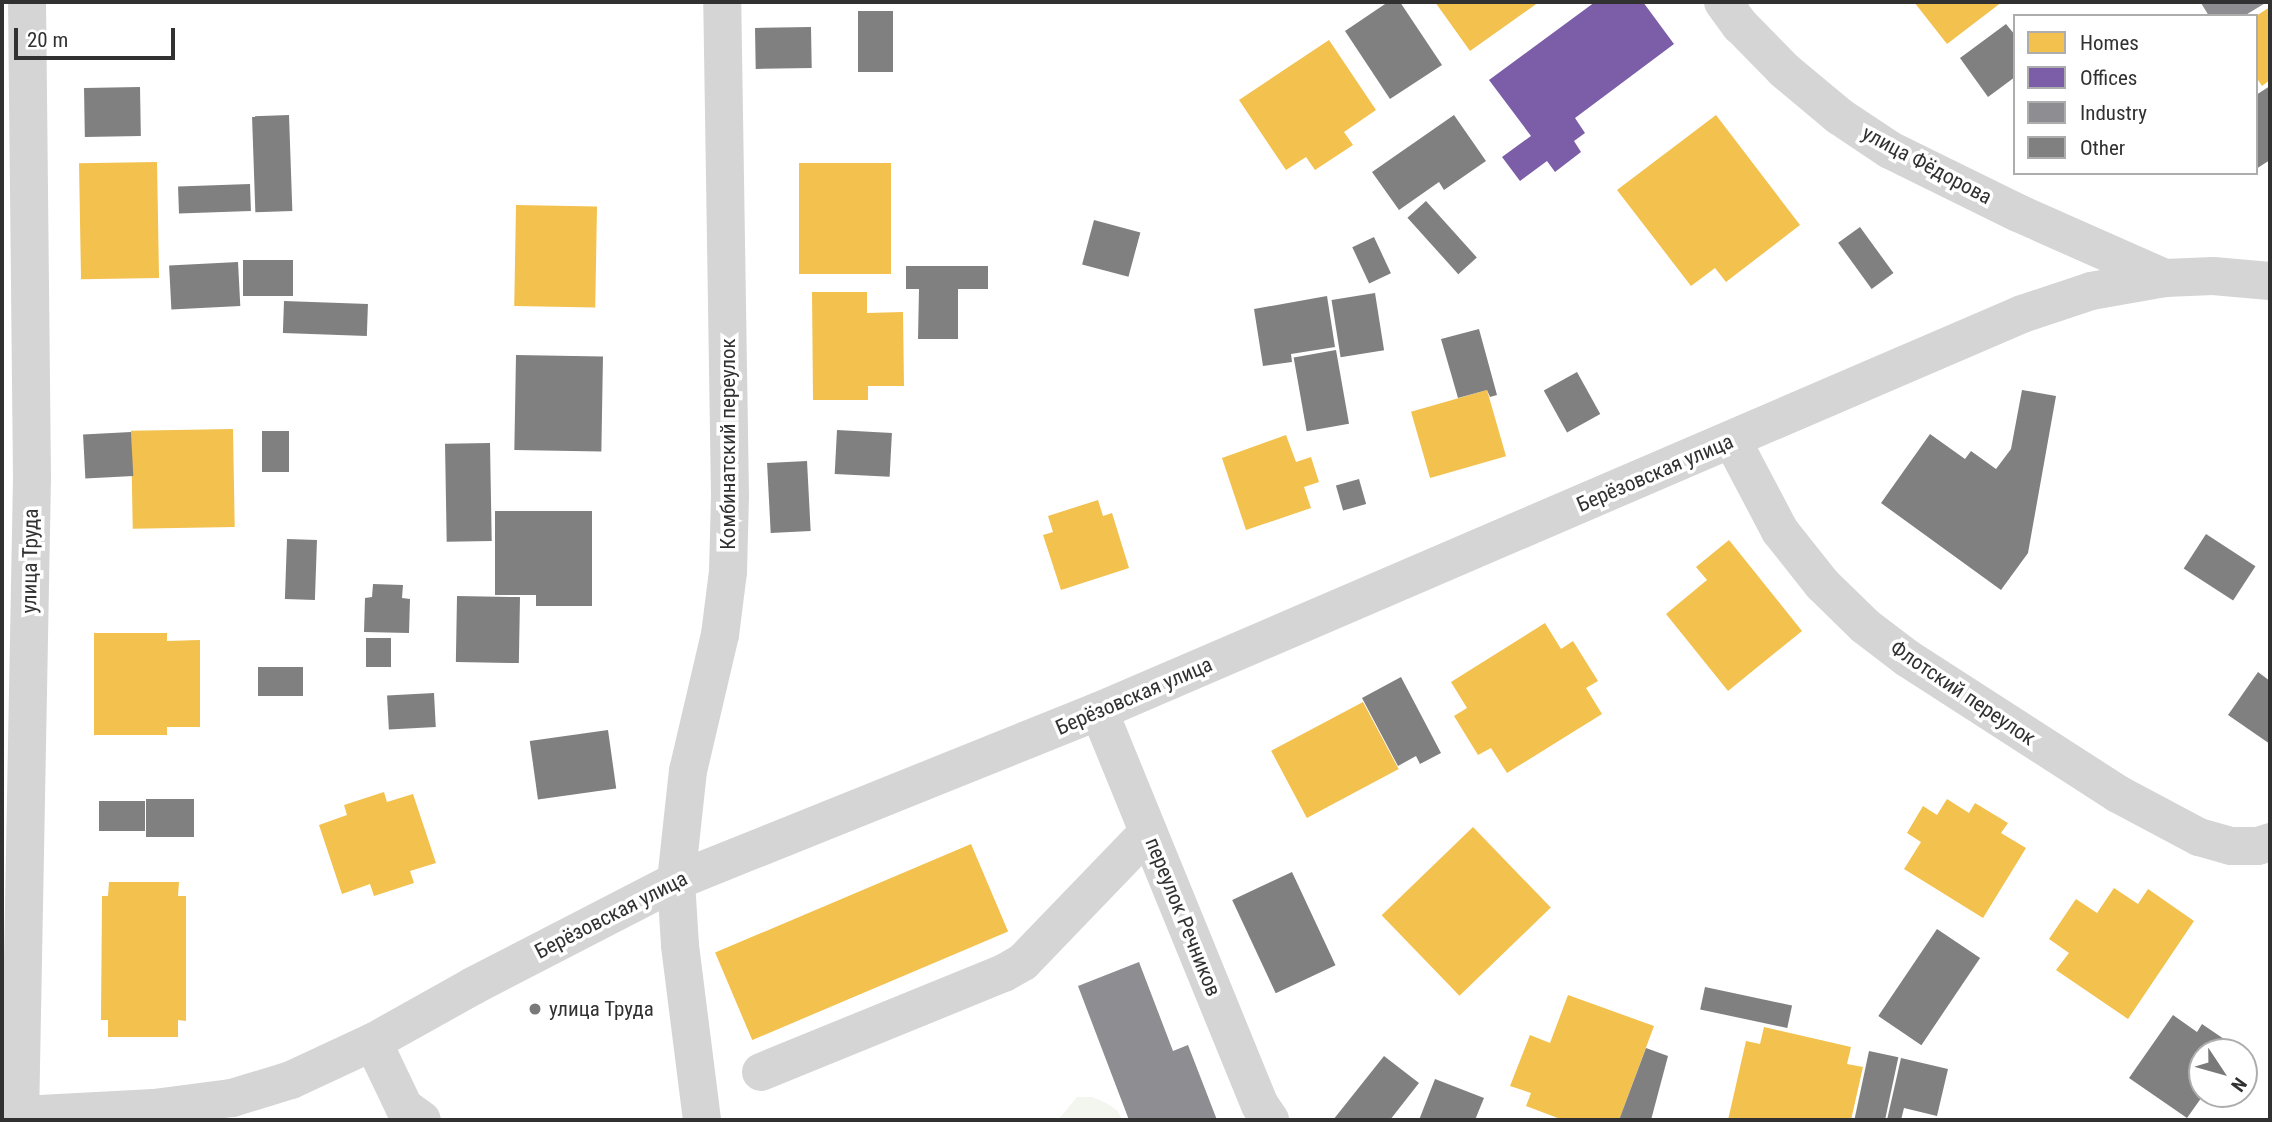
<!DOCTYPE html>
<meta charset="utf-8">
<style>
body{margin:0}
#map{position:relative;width:2272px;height:1122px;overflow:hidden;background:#fff;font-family:"Roboto Condensed",sans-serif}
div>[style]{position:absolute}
.green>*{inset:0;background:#f2f6ee}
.homes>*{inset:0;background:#f2c14e;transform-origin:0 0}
.offices>*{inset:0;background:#7b5ea7}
.industry>*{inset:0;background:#8d8d92}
.building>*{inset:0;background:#808080;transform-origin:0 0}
.minor>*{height:38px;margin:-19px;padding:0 19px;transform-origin:19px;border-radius:19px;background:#d5d5d5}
.dots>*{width:19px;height:19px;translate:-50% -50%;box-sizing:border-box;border:4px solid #fff;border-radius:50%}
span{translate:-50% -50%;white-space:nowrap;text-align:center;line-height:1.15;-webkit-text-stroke:7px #fff;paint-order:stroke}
.street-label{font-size:21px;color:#313131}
.poi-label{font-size:21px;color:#313131}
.left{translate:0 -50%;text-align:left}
.frame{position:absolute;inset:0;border:4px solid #313131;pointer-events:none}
.legend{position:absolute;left:2013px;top:14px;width:245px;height:161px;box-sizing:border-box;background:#fff;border:2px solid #adadad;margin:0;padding:9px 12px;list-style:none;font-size:21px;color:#313131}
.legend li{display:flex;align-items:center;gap:14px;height:35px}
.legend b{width:35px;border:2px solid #adadad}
.north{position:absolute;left:2188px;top:1038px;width:70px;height:70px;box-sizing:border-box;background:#fff;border:2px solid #adadad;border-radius:50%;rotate:126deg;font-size:19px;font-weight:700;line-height:28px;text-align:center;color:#313131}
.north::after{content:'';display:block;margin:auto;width:24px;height:32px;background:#797979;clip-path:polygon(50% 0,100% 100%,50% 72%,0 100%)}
.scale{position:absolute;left:14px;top:28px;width:161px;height:32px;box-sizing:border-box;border:4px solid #313131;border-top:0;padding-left:9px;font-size:21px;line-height:24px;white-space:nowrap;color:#313131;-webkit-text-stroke:5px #fff;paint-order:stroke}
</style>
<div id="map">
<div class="green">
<div style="clip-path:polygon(1077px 1097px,1092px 1097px,1106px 1103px,1118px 1111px,1122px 1120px,1058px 1120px)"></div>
</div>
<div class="homes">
<div style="clip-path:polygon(1435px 2px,1539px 2px,1470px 51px)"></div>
<div style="clip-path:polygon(1914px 2px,2002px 2px,1947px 44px)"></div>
<div style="clip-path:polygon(2270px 7px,2270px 80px,2262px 86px,2256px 77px,2256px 16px)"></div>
<div style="clip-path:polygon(1329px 40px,1376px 110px,1344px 132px,1353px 145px,1315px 170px,1306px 157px,1286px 170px,1239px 100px)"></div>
<div style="clip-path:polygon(1716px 115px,1800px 225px,1726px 282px,1715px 268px,1691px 286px,1617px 190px)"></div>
<div style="left:157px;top:162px;width:116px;height:78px;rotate:89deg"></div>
<div style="left:799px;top:163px;width:92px;height:111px"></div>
<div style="left:516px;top:205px;width:81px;height:101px;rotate:1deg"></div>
<div style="clip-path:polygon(812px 292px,867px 292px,867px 313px,903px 312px,904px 386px,868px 386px,868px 400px,813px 400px)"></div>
<div style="left:1487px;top:390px;width:69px;height:79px;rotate:74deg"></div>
<div style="left:233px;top:429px;width:98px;height:102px;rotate:89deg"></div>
<div style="clip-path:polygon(1286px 435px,1296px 462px,1311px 457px,1319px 482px,1304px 487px,1311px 508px,1246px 530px,1222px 458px)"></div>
<div style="clip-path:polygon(1098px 500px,1103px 516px,1112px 513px,1129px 568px,1061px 590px,1043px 535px,1053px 532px,1048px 516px)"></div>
<div style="clip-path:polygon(1729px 540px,1802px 631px,1728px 691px,1666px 614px,1707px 580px,1696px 567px)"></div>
<div style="clip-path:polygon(1545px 623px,1561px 649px,1573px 641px,1598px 681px,1586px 688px,1602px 714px,1507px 773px,1491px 748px,1478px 755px,1454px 716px,1467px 708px,1451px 682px)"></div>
<div style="clip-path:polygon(94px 633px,167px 633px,167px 641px,200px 640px,200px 727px,167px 727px,167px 735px,94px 735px)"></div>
<div style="left:1363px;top:702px;width:76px;height:104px;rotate:62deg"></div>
<div style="clip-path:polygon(384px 792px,387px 802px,413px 794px,436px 863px,410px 871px,414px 883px,374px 896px,370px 884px,342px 894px,319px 825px,347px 815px,344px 805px)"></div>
<div style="clip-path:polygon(1947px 799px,1969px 813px,1975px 803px,2008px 823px,2001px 833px,2026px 848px,1983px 918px,1904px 869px,1921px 842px,1907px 833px,1923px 806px,1937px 815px)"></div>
<div style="left:1473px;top:827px;width:112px;height:127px;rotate:46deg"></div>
<div style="left:971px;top:844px;width:95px;height:278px;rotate:67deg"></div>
<div style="clip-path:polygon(109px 882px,179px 882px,178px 896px,186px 896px,186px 1021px,178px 1020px,178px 1037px,108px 1037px,108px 1020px,101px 1020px,102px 896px,108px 896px)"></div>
<div style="clip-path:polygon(2114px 888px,2138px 904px,2148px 889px,2194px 921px,2128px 1019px,2056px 970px,2069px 953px,2049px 939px,2076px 899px,2097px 913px)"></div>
<div style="clip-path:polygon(1568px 995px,1654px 1026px,1619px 1120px,1563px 1120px,1526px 1106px,1531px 1093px,1510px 1086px,1530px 1035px,1550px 1043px)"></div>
<div style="clip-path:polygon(1764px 1027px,1851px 1047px,1847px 1064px,1863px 1067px,1851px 1120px,1728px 1120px,1746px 1041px,1760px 1044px)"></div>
</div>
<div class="offices">
<div style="clip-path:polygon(1595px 2px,1643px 2px,1674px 44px,1575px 118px,1585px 133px,1574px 141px,1581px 152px,1555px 172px,1547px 161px,1520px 181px,1502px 157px,1531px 136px,1489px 80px)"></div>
</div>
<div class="industry">
<div style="clip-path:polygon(2204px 2px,2267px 2px,2244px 16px,2209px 16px,2201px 3px)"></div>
<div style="clip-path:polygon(1139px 962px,1173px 1051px,1188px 1045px,1217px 1120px,1129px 1120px,1078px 986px)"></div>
</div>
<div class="building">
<div style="clip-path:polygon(1388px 2px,1400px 2px,1442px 65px,1390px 99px,1345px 31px)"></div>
<div style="left:858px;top:11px;width:35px;height:61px"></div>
<div style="clip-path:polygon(2006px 24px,2015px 35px,2015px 77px,1988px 97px,1960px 58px)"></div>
<div style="left:811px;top:27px;width:41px;height:56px;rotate:89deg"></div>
<div style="clip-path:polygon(2270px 86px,2270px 160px,2256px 169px,2256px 95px)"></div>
<div style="left:140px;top:87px;width:49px;height:56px;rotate:89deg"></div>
<div style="left:289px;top:115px;width:96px;height:37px;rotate:88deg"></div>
<div style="clip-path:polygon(1454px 115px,1486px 161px,1444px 190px,1439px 182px,1399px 210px,1372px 172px)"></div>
<div style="left:250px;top:184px;width:27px;height:72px;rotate:88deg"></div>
<div style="left:1426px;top:201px;width:76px;height:25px;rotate:48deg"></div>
<div style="left:1094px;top:220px;width:48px;height:46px;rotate:15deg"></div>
<div style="left:1860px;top:227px;width:57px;height:27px;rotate:54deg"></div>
<div style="left:1374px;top:237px;width:40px;height:24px;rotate:65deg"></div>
<div style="left:243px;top:260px;width:50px;height:36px"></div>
<div style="left:238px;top:262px;width:44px;height:69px;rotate:87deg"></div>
<div style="clip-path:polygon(906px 266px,988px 266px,988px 289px,958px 289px,958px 339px,918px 339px,919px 289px,906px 289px)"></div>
<div style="left:1375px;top:293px;width:58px;height:44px;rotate:81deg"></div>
<div style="clip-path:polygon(1327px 296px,1335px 347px,1291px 354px,1292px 362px,1263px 366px,1254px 309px)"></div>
<div style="left:284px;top:301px;width:84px;height:32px;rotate:2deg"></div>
<div style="clip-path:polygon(1479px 329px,1497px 395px,1490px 397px,1487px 390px,1458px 398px,1441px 339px)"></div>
<div style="left:1336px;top:350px;width:75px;height:43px;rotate:80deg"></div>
<div style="left:516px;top:355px;width:87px;height:95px;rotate:1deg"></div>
<div style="left:1577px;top:372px;width:48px;height:38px;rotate:61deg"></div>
<div style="clip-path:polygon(2022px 390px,2056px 396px,2028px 553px,2001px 590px,1881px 503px,1930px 434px,1965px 459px,1971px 451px,1996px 469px,2011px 449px)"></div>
<div style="left:837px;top:430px;width:55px;height:44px;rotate:3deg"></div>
<div style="left:262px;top:431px;width:27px;height:41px"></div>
<div style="left:131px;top:432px;width:44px;height:48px;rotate:87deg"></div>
<div style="left:490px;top:443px;width:98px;height:45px;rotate:89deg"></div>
<div style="left:807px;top:461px;width:70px;height:40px;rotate:87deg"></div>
<div style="left:1359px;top:479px;width:26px;height:24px;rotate:74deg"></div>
<div style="clip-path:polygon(495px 511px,592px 511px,592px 606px,536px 606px,536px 595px,495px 595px)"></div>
<div style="left:2206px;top:534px;width:59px;height:41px;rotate:33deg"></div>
<div style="left:287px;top:539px;width:30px;height:60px;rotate:2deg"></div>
<div style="clip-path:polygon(373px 584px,403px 585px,402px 598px,410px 599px,409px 633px,364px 632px,365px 598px,372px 597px)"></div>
<div style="left:457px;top:596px;width:63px;height:66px;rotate:1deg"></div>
<div style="left:391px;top:638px;width:29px;height:25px;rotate:90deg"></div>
<div style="left:258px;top:667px;width:45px;height:29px"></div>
<div style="clip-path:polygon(2258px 672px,2270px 681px,2270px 744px,2228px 715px)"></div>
<div style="clip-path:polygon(1401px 677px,1441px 753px,1420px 764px,1416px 756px,1398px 766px,1362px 698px)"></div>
<div style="left:434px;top:693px;width:34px;height:47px;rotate:87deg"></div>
<div style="left:608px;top:730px;width:59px;height:79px;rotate:82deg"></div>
<div style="left:146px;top:799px;width:48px;height:38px"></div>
<div style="left:99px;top:801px;width:46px;height:30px"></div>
<div style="left:1292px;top:872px;width:103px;height:66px;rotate:65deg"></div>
<div style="left:1937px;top:929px;width:52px;height:105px;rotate:34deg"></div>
<div style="left:1705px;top:987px;width:89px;height:23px;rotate:12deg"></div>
<div style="clip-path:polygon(2173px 1015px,2197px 1032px,2202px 1024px,2243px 1052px,2202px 1052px,2204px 1094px,2187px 1118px,2129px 1078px)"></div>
<div style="clip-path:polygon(1646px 1048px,1668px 1056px,1651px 1120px,1619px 1120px)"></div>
<div style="left:1869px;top:1051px;width:30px;height:71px;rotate:12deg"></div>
<div style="clip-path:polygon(1384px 1056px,1419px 1083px,1390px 1120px,1333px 1120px)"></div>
<div style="clip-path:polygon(1901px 1058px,1948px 1069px,1937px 1116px,1904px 1108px,1901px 1120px,1887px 1120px)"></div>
<div style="clip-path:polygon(1435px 1079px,1484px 1098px,1475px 1120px,1419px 1120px)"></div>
</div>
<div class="minor">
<div style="left:1723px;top:2px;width:29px;rotate:54deg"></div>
<div style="left:1740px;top:25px;width:63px;rotate:45.6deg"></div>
<div style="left:1784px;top:70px;width:72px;rotate:39.9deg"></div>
<div style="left:1839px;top:116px;width:61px;rotate:33.7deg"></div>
<div style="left:1890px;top:150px;width:143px;rotate:26.2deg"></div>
<div style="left:2018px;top:213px;width:161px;rotate:23.9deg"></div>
<div style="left:1732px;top:440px;width:103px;rotate:62.2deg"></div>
<div style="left:1780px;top:531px;width:68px;rotate:51.6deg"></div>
<div style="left:1822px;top:584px;width:60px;rotate:44.3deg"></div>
<div style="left:1865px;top:626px;width:53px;rotate:37.3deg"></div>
<div style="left:1907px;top:658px;width:251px;rotate:32.8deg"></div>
<div style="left:2118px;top:794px;width:92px;rotate:28deg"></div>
<div style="left:2199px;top:837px;width:33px;rotate:16deg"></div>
<div style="left:2231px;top:846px;width:27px"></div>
<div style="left:2258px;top:846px;width:13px;rotate:-18deg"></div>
<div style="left:1099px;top:711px;width:426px;rotate:67.8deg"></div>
<div style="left:1260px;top:1105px;width:18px;rotate:56deg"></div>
<div style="left:373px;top:1042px;width:72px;rotate:64.5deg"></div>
<div style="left:404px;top:1107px;width:22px;rotate:36deg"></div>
<div style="left:761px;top:1072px;width:262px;rotate:-22.2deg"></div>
<div style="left:1004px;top:973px;width:22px;rotate:-30deg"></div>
<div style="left:1023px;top:962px;width:180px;rotate:-46.1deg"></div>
<div style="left:2px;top:1116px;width:152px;rotate:-3deg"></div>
<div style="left:154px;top:1108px;width:79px;rotate:-7.3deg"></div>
<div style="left:232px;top:1098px;width:62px;rotate:-17deg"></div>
<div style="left:291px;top:1080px;width:90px;rotate:-24.9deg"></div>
<div style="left:373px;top:1042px;width:115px;rotate:-29.2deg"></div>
<div style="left:473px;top:986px;width:229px;rotate:-27.3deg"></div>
<div style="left:676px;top:881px;width:456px;rotate:-21.9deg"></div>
<div style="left:1099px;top:711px;width:1005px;rotate:-23.27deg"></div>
<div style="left:2022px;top:314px;width:73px;rotate:-18.4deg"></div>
<div style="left:2091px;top:291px;width:75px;rotate:-10deg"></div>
<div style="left:2165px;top:278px;width:48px;rotate:-2.4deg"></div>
<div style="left:2213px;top:276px;width:57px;rotate:5deg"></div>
<div style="left:20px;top:1120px;width:643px;rotate:-88.93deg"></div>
<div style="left:32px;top:477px;width:475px;rotate:-90.6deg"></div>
<div style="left:702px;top:1120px;width:176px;rotate:-97.2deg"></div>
<div style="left:680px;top:945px;width:64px;rotate:-93.6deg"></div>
<div style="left:676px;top:881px;width:111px;rotate:-83.8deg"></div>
<div style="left:688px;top:771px;width:140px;rotate:-76.8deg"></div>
<div style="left:720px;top:635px;width:64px;rotate:-82.8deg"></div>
<div style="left:728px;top:572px;width:76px;rotate:-88.5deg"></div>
<div style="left:730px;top:496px;width:494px;rotate:-90.9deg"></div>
</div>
<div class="dots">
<div style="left:535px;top:1009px;background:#797979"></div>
</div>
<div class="street-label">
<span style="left:1927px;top:165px;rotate:28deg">улица Фёдорова</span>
<span style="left:728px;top:444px;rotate:-90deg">Комбинатский переулок</span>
<span style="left:1655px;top:473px;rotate:-23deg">Берёзовская улица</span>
<span style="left:30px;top:561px;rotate:-89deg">улица Труда</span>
<span style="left:1963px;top:693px;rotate:34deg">Флотский переулок</span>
<span style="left:1134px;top:696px;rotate:-23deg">Берёзовская улица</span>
<span style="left:611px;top:915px;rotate:-27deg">Берёзовская улица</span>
<span style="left:1183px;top:917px;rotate:68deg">переулок Речников</span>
</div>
<div class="poi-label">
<span class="left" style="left:549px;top:1009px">улица Труда</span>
</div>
<div class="frame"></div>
<ul class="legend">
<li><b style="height:19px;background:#f2c14e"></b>Homes</li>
<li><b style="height:19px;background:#7b5ea7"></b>Offices</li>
<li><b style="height:19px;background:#8d8d92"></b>Industry</li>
<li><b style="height:19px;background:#808080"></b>Other</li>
</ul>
<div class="north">N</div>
<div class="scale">20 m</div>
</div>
